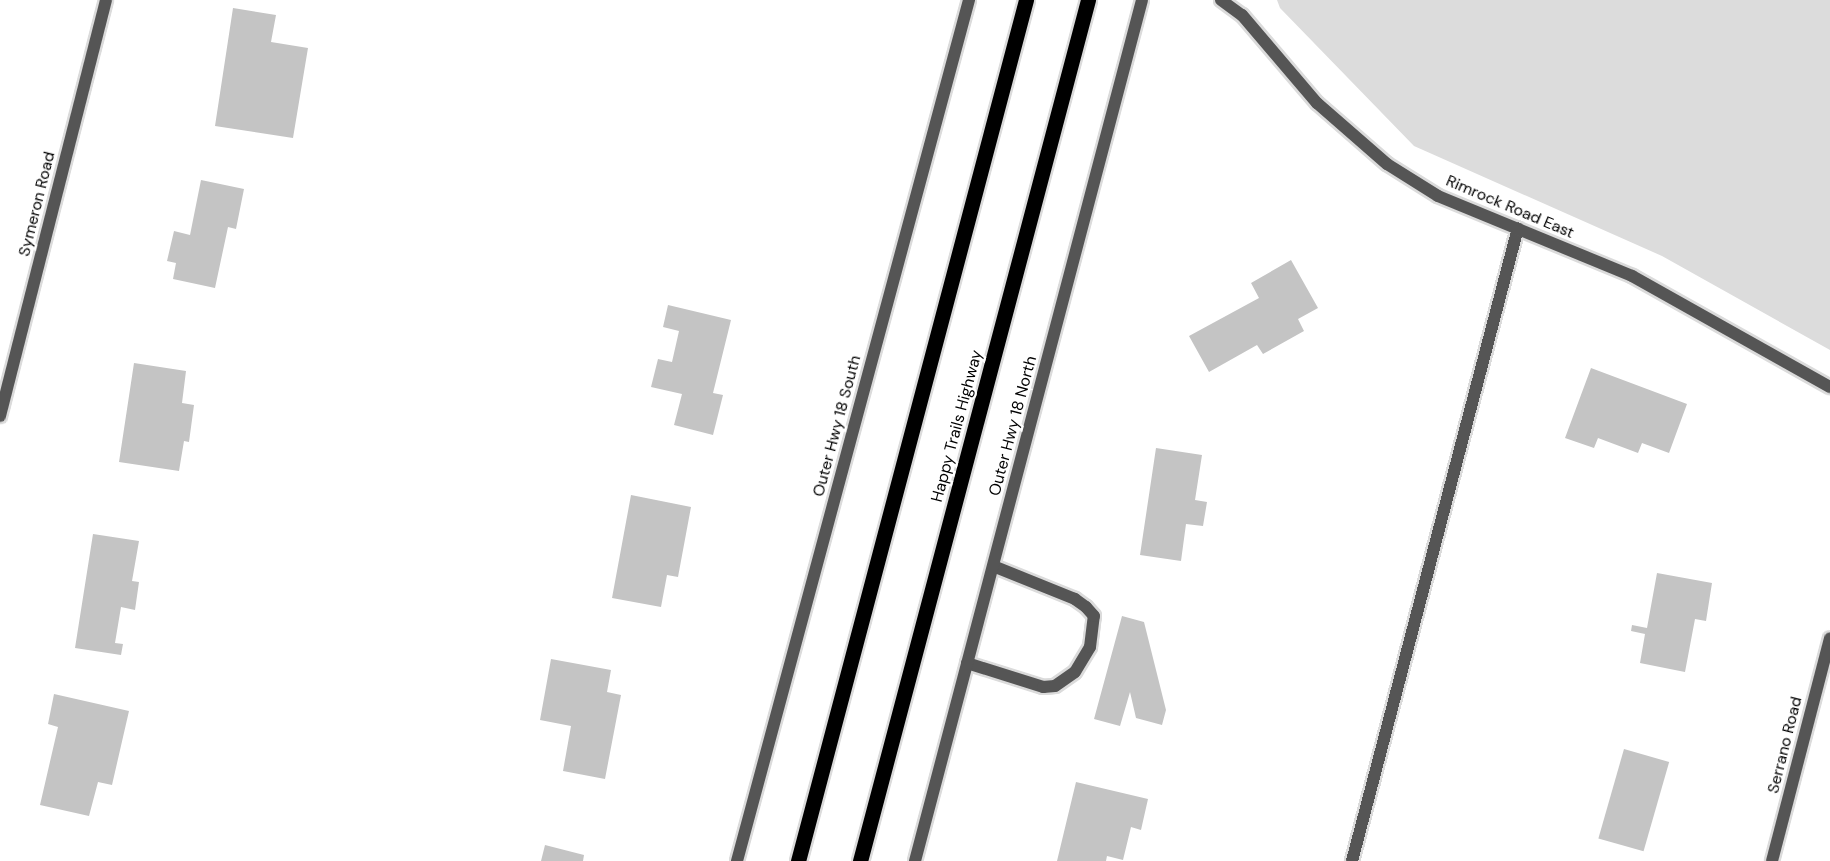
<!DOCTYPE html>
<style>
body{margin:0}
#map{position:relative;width:1830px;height:861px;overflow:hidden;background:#fff;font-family:"DM Sans",sans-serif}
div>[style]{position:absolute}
.green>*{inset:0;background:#dcdcdc}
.building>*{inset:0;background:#c4c4c4;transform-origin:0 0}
.roads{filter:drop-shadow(2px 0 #dbdbdb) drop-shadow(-2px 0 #dbdbdb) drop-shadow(0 2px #dbdbdb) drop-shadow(0 -2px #dbdbdb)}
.service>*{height:12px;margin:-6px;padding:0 6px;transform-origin:6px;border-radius:6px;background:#555}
.minor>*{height:12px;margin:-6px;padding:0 6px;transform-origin:6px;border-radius:6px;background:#555}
.tertiary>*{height:12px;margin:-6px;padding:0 6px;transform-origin:6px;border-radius:6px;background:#555}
.primary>*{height:15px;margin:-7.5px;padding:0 7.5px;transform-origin:7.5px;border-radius:7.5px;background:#000}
span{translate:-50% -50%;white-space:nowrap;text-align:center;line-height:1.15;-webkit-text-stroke:4.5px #fff;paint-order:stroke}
.street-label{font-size:16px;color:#000}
</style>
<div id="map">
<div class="green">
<div style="clip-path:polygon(1277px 0,1830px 0,1830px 350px,1662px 256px,1414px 146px,1280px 8px)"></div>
</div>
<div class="building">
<div style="clip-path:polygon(233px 8px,276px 15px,271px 42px,308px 48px,293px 138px,215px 126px)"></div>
<div style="clip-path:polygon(201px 180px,244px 189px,236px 229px,228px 227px,215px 288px,173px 279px,176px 263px,167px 261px,174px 231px,190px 235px)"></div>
<div style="clip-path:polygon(1291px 260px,1318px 308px,1298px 319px,1304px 331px,1263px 354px,1257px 345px,1209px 372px,1189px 336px,1259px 298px,1251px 283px)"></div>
<div style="clip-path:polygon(668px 305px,731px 320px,713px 393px,723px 395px,713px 435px,674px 425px,682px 394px,651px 387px,658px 359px,672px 362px,679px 331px,663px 327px)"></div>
<div style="clip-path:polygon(134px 363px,186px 371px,182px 403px,194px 405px,189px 442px,184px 441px,179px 471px,119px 462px)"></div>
<div style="clip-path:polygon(1591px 368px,1687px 404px,1669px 453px,1642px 443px,1638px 453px,1598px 438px,1594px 448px,1565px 438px)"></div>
<div style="clip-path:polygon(1156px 448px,1202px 455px,1195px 500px,1207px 502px,1203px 526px,1186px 524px,1181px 561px,1140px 555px)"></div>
<div style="clip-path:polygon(631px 495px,691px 507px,678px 577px,667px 575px,661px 607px,612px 598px)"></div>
<div style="clip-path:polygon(93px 534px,139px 541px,132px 581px,139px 582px,135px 610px,121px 607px,115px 643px,123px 644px,121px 655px,75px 648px)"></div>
<div style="clip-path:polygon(1657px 573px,1712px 583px,1706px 621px,1695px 619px,1685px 672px,1640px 663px,1645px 634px,1631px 631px,1632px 625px,1647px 628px)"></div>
<div style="clip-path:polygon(1122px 616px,1144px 622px,1166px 710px,1162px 725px,1136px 718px,1130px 692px,1120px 726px,1094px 719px)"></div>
<div style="clip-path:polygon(551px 659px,611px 670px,607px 692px,621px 695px,605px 779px,563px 771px,571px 726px,540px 720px)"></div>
<div style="clip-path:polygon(54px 694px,129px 711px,112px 785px,98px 782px,89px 816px,40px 805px,58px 727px,48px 724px)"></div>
<div style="left:1624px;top:749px;width:47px;height:93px;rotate:16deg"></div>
<div style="clip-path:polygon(1076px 782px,1148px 799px,1141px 830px,1131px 827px,1123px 860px,1107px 856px,1106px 861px,1057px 861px)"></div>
<div style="clip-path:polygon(545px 845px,584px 855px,583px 861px,541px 861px)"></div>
</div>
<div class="roads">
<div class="service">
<div style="left:967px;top:663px;width:80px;rotate:17.5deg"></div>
<div style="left:1043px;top:687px;width:12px;rotate:-5deg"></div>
<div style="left:1055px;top:686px;width:24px;rotate:-35deg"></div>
<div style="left:1075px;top:672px;width:29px;rotate:-59deg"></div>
<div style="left:1090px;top:647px;width:31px;rotate:-83deg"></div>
<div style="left:1094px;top:616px;width:12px;rotate:-132deg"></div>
<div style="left:1086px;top:607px;width:14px;rotate:-144deg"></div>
<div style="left:1075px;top:599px;width:88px;rotate:-158.1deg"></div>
<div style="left:1352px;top:861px;width:654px;rotate:-75.31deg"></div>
</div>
<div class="minor">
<div style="left:1221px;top:0;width:26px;rotate:36deg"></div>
<div style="left:1242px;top:15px;width:116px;rotate:49.6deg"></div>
<div style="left:1317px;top:103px;width:93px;rotate:41.1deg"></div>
<div style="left:1387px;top:164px;width:60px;rotate:32.1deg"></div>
<div style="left:1438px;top:196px;width:210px;rotate:22.4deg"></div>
<div style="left:1632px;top:276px;width:227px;rotate:29.3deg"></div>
<div style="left:0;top:416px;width:429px;rotate:-75.7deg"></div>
<div style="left:915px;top:861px;width:890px;rotate:-75.23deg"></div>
<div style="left:1772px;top:861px;width:230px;rotate:-75.4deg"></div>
</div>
<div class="tertiary">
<div style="left:737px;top:861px;width:892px;rotate:-74.92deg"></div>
</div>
<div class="primary">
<div style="left:798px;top:861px;width:891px;rotate:-75.17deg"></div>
<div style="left:860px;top:861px;width:891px;rotate:-75.17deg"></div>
</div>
</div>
<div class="street-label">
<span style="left:37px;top:204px;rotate:-76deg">Symeron Road</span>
<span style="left:1510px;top:207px;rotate:23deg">Rimrock Road East</span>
<span style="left:837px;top:426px;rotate:-75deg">Outer Hwy 18 South</span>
<span style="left:957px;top:426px;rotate:-75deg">Happy Trails Highway</span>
<span style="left:1013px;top:426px;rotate:-75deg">Outer Hwy 18 North</span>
<span style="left:1785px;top:745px;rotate:-76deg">Serrano Road</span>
</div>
</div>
